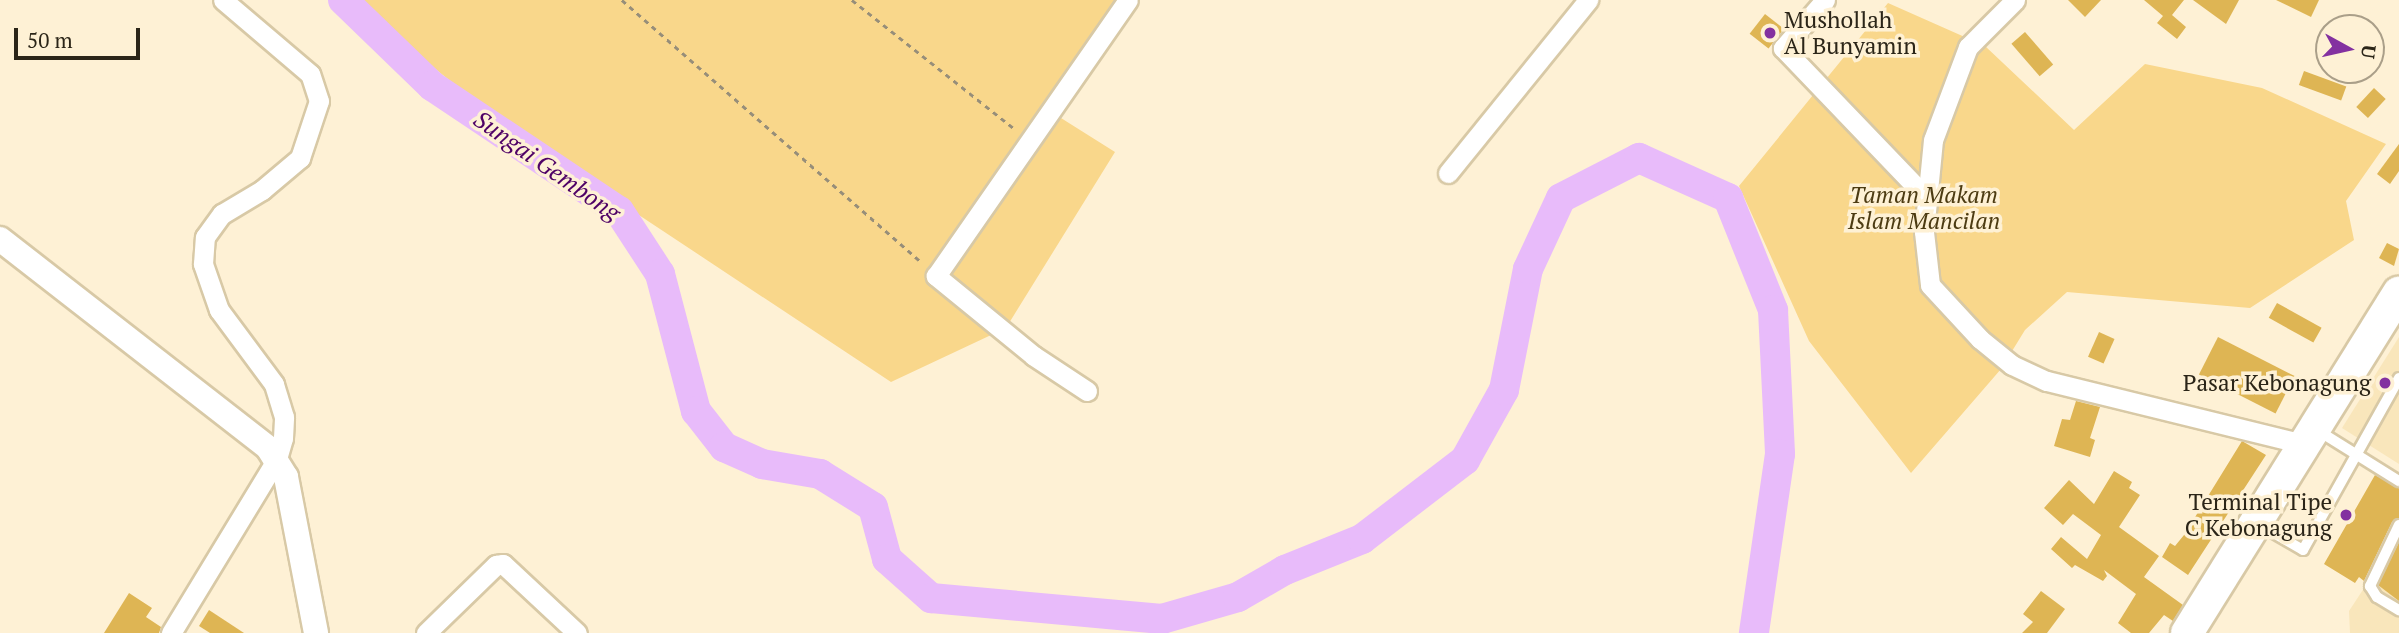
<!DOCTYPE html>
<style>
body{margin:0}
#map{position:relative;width:2399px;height:633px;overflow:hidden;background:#fef1d5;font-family:"PT Serif",serif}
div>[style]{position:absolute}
.built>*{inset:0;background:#f9e6bb}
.green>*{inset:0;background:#f9d78b}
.river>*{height:30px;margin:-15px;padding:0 15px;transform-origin:15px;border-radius:15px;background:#e8bbfa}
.building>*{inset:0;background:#deb554;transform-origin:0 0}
.path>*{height:2.5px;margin-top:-1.25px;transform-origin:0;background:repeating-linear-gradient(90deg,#978e79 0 5px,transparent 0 10px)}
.roads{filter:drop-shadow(2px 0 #d8c9a6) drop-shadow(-2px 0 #d8c9a6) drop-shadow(0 2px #d8c9a6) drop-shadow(0 -2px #d8c9a6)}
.service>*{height:10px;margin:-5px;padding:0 5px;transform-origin:5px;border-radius:5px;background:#fff}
.minor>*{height:19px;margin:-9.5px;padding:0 9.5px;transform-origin:9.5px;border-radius:9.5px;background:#fff}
.tertiary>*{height:24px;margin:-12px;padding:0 12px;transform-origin:12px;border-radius:12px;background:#fff}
.trunk>*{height:32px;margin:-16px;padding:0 16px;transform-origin:16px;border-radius:16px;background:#fff}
.dots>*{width:19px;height:19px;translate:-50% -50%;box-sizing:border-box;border:4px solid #fef1d5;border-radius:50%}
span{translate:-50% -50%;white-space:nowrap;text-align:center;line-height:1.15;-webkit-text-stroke:7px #fef1d5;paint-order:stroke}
.poi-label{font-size:23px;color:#2b2518}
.left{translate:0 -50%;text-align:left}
.right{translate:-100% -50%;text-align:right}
.park-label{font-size:23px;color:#4c3b12;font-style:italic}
.water-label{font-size:24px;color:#4f0266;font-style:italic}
.north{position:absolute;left:2315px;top:14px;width:70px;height:70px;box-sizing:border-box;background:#fef1d5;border:2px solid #aa9f89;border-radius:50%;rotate:98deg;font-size:19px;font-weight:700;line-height:28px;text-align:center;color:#2b2518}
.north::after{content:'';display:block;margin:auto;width:24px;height:32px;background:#8331a0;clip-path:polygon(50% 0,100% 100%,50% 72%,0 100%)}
.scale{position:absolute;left:14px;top:28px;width:126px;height:32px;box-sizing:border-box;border:4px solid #2b2518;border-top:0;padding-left:9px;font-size:21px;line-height:24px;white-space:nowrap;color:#2b2518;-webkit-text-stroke:5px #fef1d5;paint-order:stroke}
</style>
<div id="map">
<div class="built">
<div style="clip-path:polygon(2399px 337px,2399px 464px,2342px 428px)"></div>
<div style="clip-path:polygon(2399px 535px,2399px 633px,2350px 633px,2349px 611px)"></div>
</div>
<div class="green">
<div style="clip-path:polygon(351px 0,1125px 0,1053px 113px,1115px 152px,1006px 328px,891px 382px,509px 129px)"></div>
<div style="clip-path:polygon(1888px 3px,1985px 46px,2074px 130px,2145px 64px,2262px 88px,2386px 144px,2346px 201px,2354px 240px,2250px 308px,2067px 292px,2025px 330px,2001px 369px,1911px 473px,1809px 341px,1739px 186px)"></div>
</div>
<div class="river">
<div style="left:343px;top:0;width:124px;rotate:44deg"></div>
<div style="left:432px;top:86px;width:225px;rotate:33.8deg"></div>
<div style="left:619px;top:211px;width:75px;rotate:56.9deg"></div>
<div style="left:660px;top:274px;width:142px;rotate:75.3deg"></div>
<div style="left:696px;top:411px;width:46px;rotate:52.1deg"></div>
<div style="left:724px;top:447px;width:42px;rotate:24.1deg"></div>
<div style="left:762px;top:464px;width:59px;rotate:9.8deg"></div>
<div style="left:820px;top:474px;width:62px;rotate:31.9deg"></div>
<div style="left:873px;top:507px;width:54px;rotate:74.9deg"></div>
<div style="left:887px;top:559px;width:59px;rotate:41.6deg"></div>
<div style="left:931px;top:598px;width:232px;rotate:5.2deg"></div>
<div style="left:1162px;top:619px;width:79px;rotate:-16.1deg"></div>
<div style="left:1238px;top:597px;width:54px;rotate:-29.9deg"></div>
<div style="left:1285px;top:570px;width:83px;rotate:-21.9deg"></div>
<div style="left:1362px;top:539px;width:130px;rotate:-37.5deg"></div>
<div style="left:1465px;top:460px;width:80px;rotate:-60.9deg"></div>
<div style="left:1504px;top:390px;width:123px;rotate:-78.8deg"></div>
<div style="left:1528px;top:269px;width:78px;rotate:-65.1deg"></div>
<div style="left:1561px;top:198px;width:88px;rotate:-27.1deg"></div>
<div style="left:1639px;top:158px;width:98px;rotate:24.2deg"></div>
<div style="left:1728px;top:198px;width:121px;rotate:68.1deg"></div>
<div style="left:1773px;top:310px;width:144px;rotate:87.2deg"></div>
<div style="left:1780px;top:454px;width:181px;rotate:98.3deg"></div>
</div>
<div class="building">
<div style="clip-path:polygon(2068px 0,2101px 0,2085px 17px)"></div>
<div style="clip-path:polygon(2144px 0,2184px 0,2172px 15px,2186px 27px,2177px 39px,2157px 23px,2163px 16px)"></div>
<div style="clip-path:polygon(2193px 0,2239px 0,2226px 24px)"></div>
<div style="clip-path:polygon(2276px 0,2319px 0,2311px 17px)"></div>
<div style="left:1765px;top:14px;width:24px;height:25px;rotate:38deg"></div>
<div style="left:2025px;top:32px;width:43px;height:18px;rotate:49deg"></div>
<div style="left:2304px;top:71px;width:45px;height:15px;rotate:20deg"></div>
<div style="left:2374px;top:88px;width:16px;height:26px;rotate:43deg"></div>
<div style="clip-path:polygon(2399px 144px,2399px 171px,2390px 184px,2377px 174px)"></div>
<div style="clip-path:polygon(2387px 243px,2399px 249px,2394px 266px,2379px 258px)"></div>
<div style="left:2277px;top:303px;width:51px;height:17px;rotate:29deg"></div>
<div style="left:2099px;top:332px;width:17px;height:27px;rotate:24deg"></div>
<div style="left:2218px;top:337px;width:86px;height:42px;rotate:27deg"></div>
<div style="clip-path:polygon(2076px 401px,2100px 407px,2090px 438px,2095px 440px,2090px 457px,2054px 446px,2062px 419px,2070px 420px)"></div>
<div style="clip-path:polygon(2242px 441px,2266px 455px,2188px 575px,2162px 557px,2170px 543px,2175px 546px,2184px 535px)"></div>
<div style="clip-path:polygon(2114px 471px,2132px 482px,2129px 488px,2140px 495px,2119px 527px,2159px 556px,2144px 577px,2183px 605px,2173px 621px,2164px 615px,2149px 633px,2131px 633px,2118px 623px,2136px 594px,2104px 570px,2107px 576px,2103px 581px,2075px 565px,2072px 568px,2051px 549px,2061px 537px,2087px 559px,2101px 535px,2073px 514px,2063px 525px,2044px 508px,2069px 480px,2094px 504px)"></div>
<div style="clip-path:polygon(2375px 475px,2399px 488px,2399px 518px,2392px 522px,2364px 581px,2359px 577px,2355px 583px,2324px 564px)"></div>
<div style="clip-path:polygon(2399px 542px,2399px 601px,2378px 585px)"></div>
<div style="clip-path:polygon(2041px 591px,2065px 609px,2047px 633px,2022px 633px,2033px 622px,2023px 614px)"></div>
<div style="clip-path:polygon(129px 593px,152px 608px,146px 617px,161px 627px,159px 633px,104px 633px)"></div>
<div style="clip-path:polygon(209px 610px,244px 633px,210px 633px,199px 626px)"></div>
</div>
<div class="path">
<div style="left:622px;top:0;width:399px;rotate:41.2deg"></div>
<div style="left:852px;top:0;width:208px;rotate:38.4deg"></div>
</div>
<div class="roads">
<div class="service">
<div style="left:2317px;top:430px;width:97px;rotate:31.9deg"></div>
<div style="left:2258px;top:524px;width:52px;rotate:30deg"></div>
<div style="left:2303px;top:550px;width:197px;rotate:-60.8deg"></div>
<div style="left:2399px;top:525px;width:68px;rotate:115.4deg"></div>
<div style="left:2370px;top:586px;width:13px;rotate:58deg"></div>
<div style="left:2377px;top:597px;width:26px;rotate:31deg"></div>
</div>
<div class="minor">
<div style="left:1825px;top:0;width:64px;rotate:131.2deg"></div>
<div style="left:1783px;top:48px;width:208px;rotate:46.2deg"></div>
<div style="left:2015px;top:0;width:66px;rotate:135deg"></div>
<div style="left:1968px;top:47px;width:99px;rotate:110.6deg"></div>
<div style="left:1933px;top:140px;width:92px;rotate:95.6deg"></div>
<div style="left:1924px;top:232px;width:53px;rotate:83.5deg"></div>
<div style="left:1930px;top:285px;width:74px;rotate:47.2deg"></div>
<div style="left:1980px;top:339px;width:41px;rotate:39.1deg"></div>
<div style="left:2012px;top:365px;width:38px;rotate:25deg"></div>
<div style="left:2047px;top:381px;width:265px;rotate:13.8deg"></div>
<div style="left:1448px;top:173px;width:223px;rotate:-51deg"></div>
<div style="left:1087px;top:391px;width:64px;rotate:-146.6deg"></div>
<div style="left:1034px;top:356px;width:127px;rotate:-140.8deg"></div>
<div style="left:936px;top:276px;width:336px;rotate:-55.2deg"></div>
<div style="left:171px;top:633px;width:204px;rotate:-58.7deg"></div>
<div style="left:277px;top:459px;width:22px;rotate:-74deg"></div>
<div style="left:283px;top:438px;width:21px;rotate:-87deg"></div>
<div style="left:284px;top:417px;width:34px;rotate:-107deg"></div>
<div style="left:274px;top:384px;width:92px;rotate:-126.6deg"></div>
<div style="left:219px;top:310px;width:49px;rotate:-109.2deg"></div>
<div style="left:203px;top:264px;width:27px;rotate:-86deg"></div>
<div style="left:205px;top:237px;width:29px;rotate:-54deg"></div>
<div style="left:222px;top:214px;width:47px;rotate:-31deg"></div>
<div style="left:262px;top:190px;width:50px;rotate:-40.1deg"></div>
<div style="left:300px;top:158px;width:60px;rotate:-71.6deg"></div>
<div style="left:319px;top:101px;width:28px;rotate:-108deg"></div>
<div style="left:310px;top:74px;width:114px;rotate:-139.6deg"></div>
<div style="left:426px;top:633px;width:98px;rotate:-44.2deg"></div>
<div style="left:496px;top:565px;width:7px;rotate:-8deg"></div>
<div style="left:503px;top:564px;width:101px;rotate:43deg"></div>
</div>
<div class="tertiary">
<div style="left:0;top:239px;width:340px;rotate:37.9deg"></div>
<div style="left:268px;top:448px;width:34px;rotate:58deg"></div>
<div style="left:286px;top:477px;width:159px;rotate:79.1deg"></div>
</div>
<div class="trunk">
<div style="left:2187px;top:633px;width:401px;rotate:-58.1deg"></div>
</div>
</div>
<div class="dots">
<div style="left:1770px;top:33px;background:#8331a0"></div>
<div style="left:2385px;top:383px;background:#8331a0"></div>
<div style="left:2346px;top:515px;background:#8331a0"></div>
</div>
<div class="poi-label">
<span class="left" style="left:1784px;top:33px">Mushollah<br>Al Bunyamin</span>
<span class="right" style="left:2371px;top:383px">Pasar Kebonagung</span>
<span class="right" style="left:2332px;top:515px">Terminal Tipe<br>C Kebonagung</span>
</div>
<div class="park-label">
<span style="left:1924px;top:208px">Taman Makam<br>Islam Mancilan</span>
</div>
<div class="water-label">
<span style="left:547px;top:166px;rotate:35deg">Sungai Gembong</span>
</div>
<div class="north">U</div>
<div class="scale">50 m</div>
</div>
